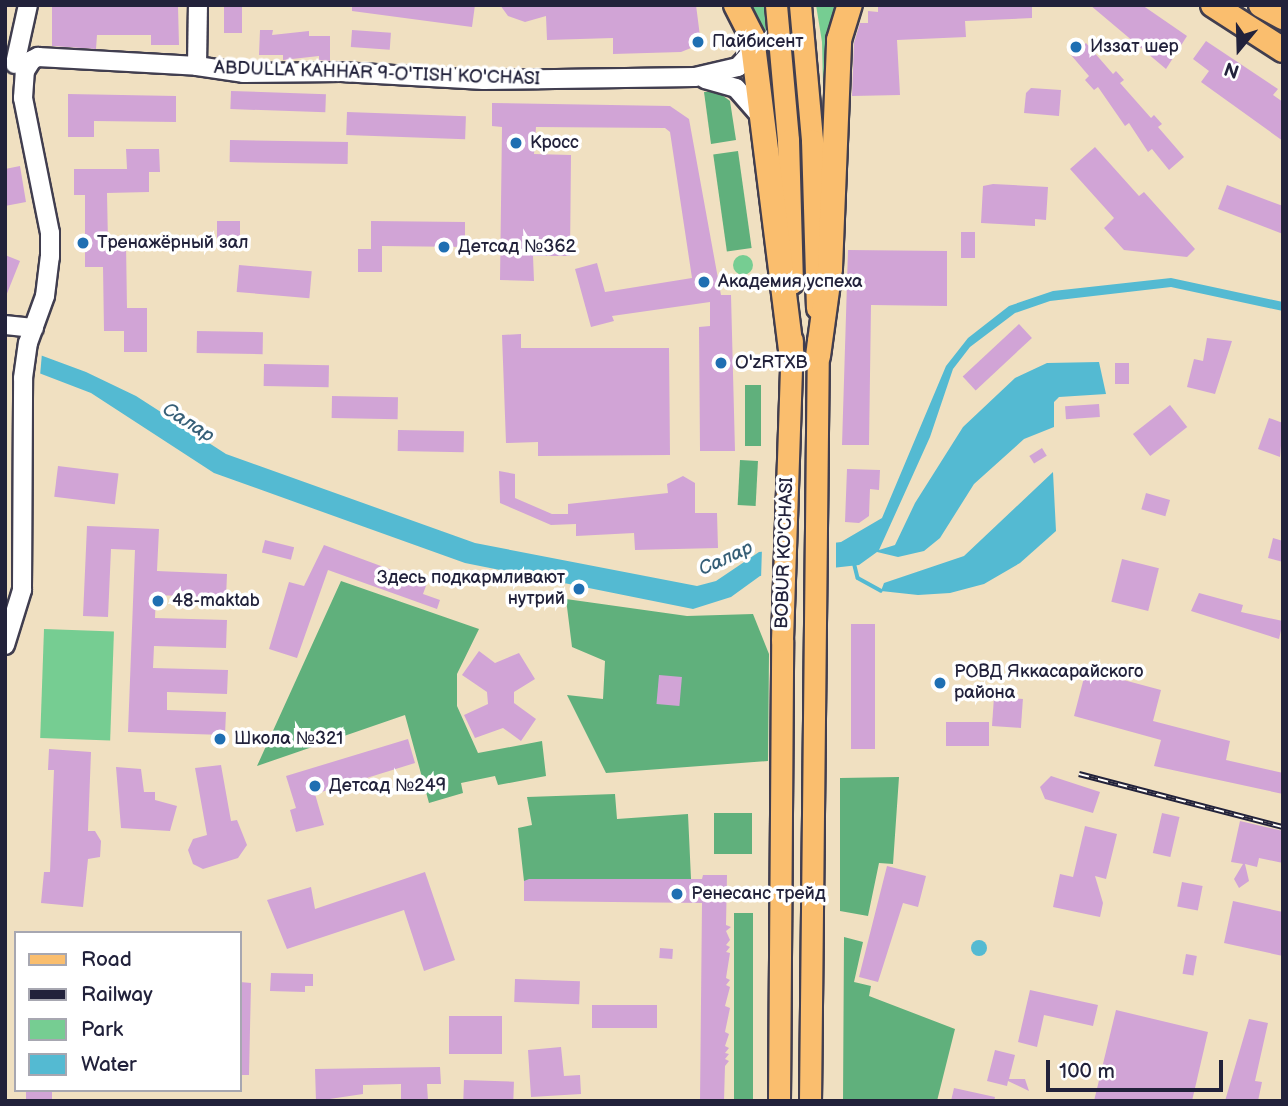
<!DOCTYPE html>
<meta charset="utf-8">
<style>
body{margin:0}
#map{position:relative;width:1288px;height:1106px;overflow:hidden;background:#f0e0c1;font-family:"Balsamiq Sans",sans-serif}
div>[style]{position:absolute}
.green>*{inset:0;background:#76cd92;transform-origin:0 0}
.round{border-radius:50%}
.forest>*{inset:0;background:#60b07c;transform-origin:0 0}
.water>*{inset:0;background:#54bad2}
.pier>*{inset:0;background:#f0e0c1}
.stream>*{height:3.5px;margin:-1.75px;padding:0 1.75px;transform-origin:1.75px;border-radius:1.75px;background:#54bad2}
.building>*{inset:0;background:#d1a4d6;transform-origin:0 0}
.roads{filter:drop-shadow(2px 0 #413e4f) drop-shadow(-2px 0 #413e4f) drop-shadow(0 2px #413e4f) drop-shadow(0 -2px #413e4f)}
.minor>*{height:18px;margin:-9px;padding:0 9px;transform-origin:9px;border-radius:9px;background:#fff}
.major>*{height:21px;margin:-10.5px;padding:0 10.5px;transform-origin:10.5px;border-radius:10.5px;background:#fabe6e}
.highway>*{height:24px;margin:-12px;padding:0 12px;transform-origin:12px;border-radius:12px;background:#fabe6e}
.rail>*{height:6px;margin-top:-3px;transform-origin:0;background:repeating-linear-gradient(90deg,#fff 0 10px,#22223b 0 20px);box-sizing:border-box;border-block:2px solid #22223b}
.dots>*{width:19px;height:19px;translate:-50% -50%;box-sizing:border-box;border:4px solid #fff;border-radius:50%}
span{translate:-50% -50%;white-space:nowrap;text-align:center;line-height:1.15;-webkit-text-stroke:7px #fff;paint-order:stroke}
.poi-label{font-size:18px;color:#22223b}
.left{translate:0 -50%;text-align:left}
.right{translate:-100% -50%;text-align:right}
.street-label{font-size:18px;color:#22223b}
.water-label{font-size:19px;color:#365f77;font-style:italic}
.frame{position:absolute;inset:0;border:7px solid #22223b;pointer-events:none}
.legend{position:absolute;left:14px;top:931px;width:228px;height:161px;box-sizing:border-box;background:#fff;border:2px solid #a7a7b1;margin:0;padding:9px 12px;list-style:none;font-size:21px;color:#22223b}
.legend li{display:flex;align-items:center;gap:14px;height:35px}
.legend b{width:35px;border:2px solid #a7a7b1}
.north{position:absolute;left:1204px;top:14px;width:70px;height:70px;-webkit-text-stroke:5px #fff;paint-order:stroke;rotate:199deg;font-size:19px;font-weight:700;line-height:28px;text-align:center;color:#22223b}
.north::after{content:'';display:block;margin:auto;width:24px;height:32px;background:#22223b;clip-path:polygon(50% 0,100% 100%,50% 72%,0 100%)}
.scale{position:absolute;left:1046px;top:1060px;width:177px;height:32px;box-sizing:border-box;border:4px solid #22223b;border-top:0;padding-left:9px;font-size:21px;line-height:24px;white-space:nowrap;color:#22223b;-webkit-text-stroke:5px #fff;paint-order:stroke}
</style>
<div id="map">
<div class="green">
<div style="clip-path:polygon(746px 5px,764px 5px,775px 137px)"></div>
<div style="clip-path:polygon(816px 5px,841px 5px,825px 172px,822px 42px)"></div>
<div class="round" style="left:733px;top:255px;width:20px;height:20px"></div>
<div style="left:44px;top:629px;width:70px;height:109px;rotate:2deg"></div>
</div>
<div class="forest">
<div style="clip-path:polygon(704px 92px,718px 92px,730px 101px,736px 140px,711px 144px)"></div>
<div style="left:738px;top:151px;width:98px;height:25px;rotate:82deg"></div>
<div style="left:745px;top:385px;width:16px;height:61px"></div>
<div style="left:740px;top:460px;width:18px;height:45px;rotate:3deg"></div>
<div style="clip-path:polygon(341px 581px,479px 629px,457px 674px,457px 706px,478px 753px,542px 741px,546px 776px,498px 785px,495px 776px,461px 783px,463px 793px,429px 803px,405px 715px,257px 766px)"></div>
<div style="clip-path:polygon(566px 599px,687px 616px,753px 614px,769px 654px,768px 761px,606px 773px,567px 695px,603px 699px,605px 661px,572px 647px)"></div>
<div style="clip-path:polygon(899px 777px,893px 864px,879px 863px,868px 916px,840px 911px,840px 778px)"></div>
<div style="clip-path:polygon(615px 794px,617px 819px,688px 814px,691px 879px,524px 881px,518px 828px,532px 825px,527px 797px)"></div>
<div style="left:714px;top:813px;width:38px;height:41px"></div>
<div style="left:734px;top:913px;width:19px;height:188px"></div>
<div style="clip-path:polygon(844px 937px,863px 942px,854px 982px,871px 986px,869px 996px,955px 1029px,937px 1101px,843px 1101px)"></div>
</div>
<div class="water">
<div style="clip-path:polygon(1171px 278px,1283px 302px,1283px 311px,1171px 287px,1050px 301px,1015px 313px,970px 347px,953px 369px,930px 437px,879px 550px,895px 545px,915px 503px,963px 427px,1015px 378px,1047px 363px,1099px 362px,1106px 394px,1059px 397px,1054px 402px,1054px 427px,1024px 439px,974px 484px,940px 538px,924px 551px,898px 557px,877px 552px,859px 565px,760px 576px,731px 597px,693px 609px,465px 563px,214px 473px,91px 393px,5px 360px,5px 342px,86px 372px,136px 396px,226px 454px,475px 543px,697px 586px,716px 581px,759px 552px,841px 542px,882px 518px,946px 366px,968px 338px,1009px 306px,1053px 291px)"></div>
<div style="clip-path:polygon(1053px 472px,1056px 531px,1020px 563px,984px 584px,950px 593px,918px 595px,881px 591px,884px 583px,964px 556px)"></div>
<div class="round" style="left:971px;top:940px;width:16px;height:16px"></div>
</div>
<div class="pier">
<div style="clip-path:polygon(5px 339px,42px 353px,40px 376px,5px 364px)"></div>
<div style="clip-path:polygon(836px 539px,836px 572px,761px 579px,762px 548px)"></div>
</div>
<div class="stream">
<div style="left:854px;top:562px;width:16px;rotate:76deg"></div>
<div style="left:858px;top:578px;width:26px;rotate:29deg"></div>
</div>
<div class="building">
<div style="clip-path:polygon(52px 5px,178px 6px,179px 45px,151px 45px,151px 35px,97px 35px,96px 49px,52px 46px)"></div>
<div style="left:224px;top:5px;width:18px;height:28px"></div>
<div style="clip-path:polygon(352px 5px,475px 5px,472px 27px,352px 11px)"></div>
<div style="clip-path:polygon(500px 5px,696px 5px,701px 44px,681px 52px,613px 54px,613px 38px,547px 40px,546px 16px,525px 22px,508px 16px)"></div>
<div style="clip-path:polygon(878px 5px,1032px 5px,1032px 18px,965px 21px,966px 37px,897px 40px,900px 95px,852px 96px,854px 43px,860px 23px,868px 23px,868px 11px,878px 12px)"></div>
<div style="clip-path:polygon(1090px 5px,1142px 5px,1187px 36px,1166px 69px)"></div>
<div style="clip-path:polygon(260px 30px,273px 30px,272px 35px,309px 31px,309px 36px,330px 36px,330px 61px,319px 60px,319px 56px,283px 60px,283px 55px,259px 55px)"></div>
<div style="left:352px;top:30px;width:39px;height:17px;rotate:4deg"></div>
<div style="clip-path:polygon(1206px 41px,1278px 89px,1273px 95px,1283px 102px,1283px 141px,1201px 82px,1209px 71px,1193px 59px)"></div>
<div style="clip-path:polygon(1086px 43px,1113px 74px,1116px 71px,1124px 80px,1120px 83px,1151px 118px,1154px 115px,1162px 124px,1158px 127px,1184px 157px,1169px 170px,1152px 149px,1148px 152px,1129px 123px,1125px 126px,1098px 87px,1094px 90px,1085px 80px,1089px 76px,1071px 55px)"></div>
<div style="clip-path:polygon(1031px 88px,1061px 90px,1059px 116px,1024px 113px,1026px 93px)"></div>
<div style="left:231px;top:91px;width:95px;height:18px;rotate:2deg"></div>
<div style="clip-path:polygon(68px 94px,176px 96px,176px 122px,94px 121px,94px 137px,68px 137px)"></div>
<div style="clip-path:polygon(492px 103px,670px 106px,689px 119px,721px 295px,731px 295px,735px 451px,700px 451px,699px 327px,710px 326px,710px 302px,612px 316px,614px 321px,591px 327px,575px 269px,597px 263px,605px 292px,692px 278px,670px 132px,665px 128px,536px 127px,534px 154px,571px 155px,570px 256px,533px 256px,534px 281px,500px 280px,502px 127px,492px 126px)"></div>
<div style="left:347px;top:112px;width:119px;height:23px;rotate:2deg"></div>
<div style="left:230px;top:140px;width:118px;height:22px;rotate:1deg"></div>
<div style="clip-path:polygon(1095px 147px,1139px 196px,1144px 192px,1195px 249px,1187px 257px,1124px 250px,1104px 228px,1114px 218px,1070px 169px)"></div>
<div style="clip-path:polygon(126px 149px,159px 149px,160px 172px,149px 172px,149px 192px,107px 193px,108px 243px,126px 243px,127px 308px,147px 308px,147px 352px,124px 352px,124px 331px,104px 331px,103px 267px,85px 267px,85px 195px,74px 195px,74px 169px,127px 169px)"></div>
<div style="clip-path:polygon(20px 166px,26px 202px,5px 206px,5px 169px)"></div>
<div style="clip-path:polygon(993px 184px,1048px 187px,1046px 220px,1035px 219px,1035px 226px,981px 223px,983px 186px)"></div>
<div style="clip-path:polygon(1227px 185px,1283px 206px,1283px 234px,1218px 209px)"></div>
<div style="left:217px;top:221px;width:23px;height:25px"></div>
<div style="clip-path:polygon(371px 221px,465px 222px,465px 247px,382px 246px,382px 272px,358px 272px,358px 249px,371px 249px)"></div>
<div style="left:961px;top:232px;width:14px;height:26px"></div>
<div style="clip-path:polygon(848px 250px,947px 251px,947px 306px,871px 305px,869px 445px,842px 445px)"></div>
<div style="clip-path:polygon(5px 255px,20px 261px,6px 296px,5px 296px)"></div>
<div style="left:239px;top:265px;width:73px;height:27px;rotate:5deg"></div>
<div style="left:1019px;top:324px;width:19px;height:77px;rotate:47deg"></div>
<div style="left:197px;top:331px;width:66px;height:22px;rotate:1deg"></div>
<div style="clip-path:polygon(521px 334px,521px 348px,669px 348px,670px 455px,538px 456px,538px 442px,506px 443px,502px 335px)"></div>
<div style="clip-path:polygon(1207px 338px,1232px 341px,1215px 394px,1187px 387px,1194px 359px,1203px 361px)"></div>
<div style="left:1115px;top:363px;width:14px;height:21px"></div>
<div style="left:264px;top:364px;width:65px;height:22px;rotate:1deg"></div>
<div style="left:332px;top:396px;width:66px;height:22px;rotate:1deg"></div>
<div style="left:1099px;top:404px;width:13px;height:34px;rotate:86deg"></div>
<div style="left:1170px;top:405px;width:28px;height:47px;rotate:52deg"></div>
<div style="clip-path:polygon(1269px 418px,1283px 423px,1280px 457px,1258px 449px)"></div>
<div style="left:398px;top:430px;width:66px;height:21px;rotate:1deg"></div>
<div style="left:1042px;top:448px;width:9px;height:15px;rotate:58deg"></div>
<div style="left:58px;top:466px;width:61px;height:31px;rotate:7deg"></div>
<div style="clip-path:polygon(847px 469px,880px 470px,879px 490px,870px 489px,869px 516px,859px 523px,845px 522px)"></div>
<div style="clip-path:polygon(499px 471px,515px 474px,515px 498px,552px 514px,568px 514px,568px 504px,668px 493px,667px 484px,683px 476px,695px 483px,695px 513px,717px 513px,718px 548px,635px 550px,634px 533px,576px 536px,576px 524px,551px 525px,500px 503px)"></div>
<div style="left:1146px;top:493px;width:25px;height:17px;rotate:16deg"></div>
<div style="clip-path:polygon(87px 526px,159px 529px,157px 571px,227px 574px,226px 598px,156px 595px,155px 618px,227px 620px,226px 648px,154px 646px,153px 668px,228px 670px,227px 694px,167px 692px,167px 710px,226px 712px,225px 735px,128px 732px,135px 550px,111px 549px,108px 617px,83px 616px)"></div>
<div style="clip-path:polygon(1273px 538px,1283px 541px,1283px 562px,1268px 558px)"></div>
<div style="left:265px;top:540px;width:30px;height:13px;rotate:14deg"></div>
<div style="clip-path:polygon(324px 545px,427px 583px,423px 594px,440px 600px,437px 609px,328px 570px,297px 658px,269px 649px,289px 582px,304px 586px)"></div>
<div style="left:1122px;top:559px;width:38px;height:44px;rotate:14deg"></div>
<div style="clip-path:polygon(1199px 593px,1243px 605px,1241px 612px,1283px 621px,1279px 639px,1191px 611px)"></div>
<div style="left:851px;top:624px;width:24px;height:125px"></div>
<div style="clip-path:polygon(479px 651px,495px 663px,519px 653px,535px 679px,514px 692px,514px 703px,536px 719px,521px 741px,503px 728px,475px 738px,464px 715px,488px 704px,487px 692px,462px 675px)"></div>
<div style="clip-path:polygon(1086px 670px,1161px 690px,1153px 721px,1230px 741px,1226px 760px,1283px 773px,1283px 794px,1154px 766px,1161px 740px,1074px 716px)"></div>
<div style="left:659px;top:675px;width:23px;height:29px;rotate:5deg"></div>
<div style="left:994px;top:697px;width:29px;height:29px;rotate:4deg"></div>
<div style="left:946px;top:722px;width:43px;height:24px"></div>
<div style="clip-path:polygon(408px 739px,415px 763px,315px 794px,324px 825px,296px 832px,290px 810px,296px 808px,286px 776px)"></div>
<div style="clip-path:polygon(49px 749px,91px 752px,88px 831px,95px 831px,101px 841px,100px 857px,88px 859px,83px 907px,41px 903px,44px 872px,50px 872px,54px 770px,48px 770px)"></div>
<div style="clip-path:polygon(221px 765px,231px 821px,237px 820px,247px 845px,238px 858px,203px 869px,193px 864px,188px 850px,193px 839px,207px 835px,195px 768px)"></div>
<div style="clip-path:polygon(116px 767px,141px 769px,144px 792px,155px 792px,155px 800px,177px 806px,170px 831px,121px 828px)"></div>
<div style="clip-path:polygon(1051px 776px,1100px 792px,1093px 813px,1045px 799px,1040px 787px)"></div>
<div style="left:1162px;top:813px;width:18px;height:41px;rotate:13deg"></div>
<div style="clip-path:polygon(1240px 821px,1283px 831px,1283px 863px,1259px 858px,1257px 867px,1245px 864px,1249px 881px,1239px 888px,1234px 879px,1243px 864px,1231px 862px)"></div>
<div style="clip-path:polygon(1085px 826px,1117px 834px,1106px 879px,1095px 876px,1103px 903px,1100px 917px,1053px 907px,1060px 874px,1073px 877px)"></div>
<div style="clip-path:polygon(887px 866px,926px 876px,918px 907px,903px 903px,878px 982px,859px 977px)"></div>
<div style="clip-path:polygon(425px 872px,455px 960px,424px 971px,404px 910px,287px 949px,267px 900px,311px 887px,315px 909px)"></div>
<div style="clip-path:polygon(703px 875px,727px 875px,726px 925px,731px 927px,726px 931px,730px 940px,726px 945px,730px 947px,726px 952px,730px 953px,726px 978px,730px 980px,726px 985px,730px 987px,725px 1006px,730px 1008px,725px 1032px,729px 1034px,725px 1046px,729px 1048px,725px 1053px,729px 1054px,725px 1059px,729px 1061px,725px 1066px,724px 1101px,700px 1101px,702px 903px,524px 901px,524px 881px,529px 879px,702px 879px)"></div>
<div style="left:1182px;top:882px;width:21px;height:25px;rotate:11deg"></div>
<div style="clip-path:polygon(1233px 901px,1283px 912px,1283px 956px,1224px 943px)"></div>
<div style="left:660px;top:948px;width:13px;height:10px;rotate:4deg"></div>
<div style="left:1186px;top:954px;width:11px;height:20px;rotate:10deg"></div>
<div style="clip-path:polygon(271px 973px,313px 974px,313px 986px,305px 986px,305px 992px,270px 991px)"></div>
<div style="left:515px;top:979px;width:65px;height:23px;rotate:2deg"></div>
<div style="clip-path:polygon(240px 982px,251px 983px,249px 1075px,240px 1075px)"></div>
<div style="clip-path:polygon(1030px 990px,1098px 1005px,1093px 1026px,1044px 1015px,1037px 1047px,1018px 1042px)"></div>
<div style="left:592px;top:1005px;width:65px;height:23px"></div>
<div style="clip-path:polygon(1116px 1010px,1208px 1032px,1192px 1101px,1094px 1101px)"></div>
<div style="left:449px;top:1016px;width:53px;height:38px"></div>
<div style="clip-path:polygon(1249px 1019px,1268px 1023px,1255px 1081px,1262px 1082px,1258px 1101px,1225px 1101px)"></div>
<div style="clip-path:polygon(561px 1047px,564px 1076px,580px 1075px,581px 1094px,531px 1097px,528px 1050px)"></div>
<div style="clip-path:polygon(995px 1050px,1015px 1055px,1009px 1079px,1025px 1079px,1029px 1091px,1008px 1081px,1007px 1086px,987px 1081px)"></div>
<div style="clip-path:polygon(440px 1067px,441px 1084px,427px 1084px,428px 1101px,401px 1101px,401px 1084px,363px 1085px,363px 1094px,316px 1101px,315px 1069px)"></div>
<div style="left:464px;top:1080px;width:50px;height:21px;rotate:2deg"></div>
<div style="clip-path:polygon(954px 1088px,995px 1097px,994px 1101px,951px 1101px)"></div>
<div style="left:26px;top:1090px;width:26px;height:11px"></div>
</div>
<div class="roads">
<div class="minor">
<div style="left:15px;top:64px;width:60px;rotate:-77.6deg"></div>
<div style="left:197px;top:66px;width:61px;rotate:-89.1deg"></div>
<div style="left:705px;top:79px;width:32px;rotate:16deg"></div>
<div style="left:736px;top:88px;width:37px;rotate:49deg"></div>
<div style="left:5px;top:325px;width:29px;rotate:6deg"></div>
<div style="left:5px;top:645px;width:58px;rotate:-72.8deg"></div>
<div style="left:22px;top:590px;width:212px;rotate:-89.7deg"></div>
<div style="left:23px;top:378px;width:35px;rotate:-82deg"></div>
<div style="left:28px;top:343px;width:50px;rotate:-70.1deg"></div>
<div style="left:45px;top:296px;width:39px;rotate:-83deg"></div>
<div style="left:50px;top:257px;width:24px;rotate:-90deg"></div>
<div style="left:50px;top:233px;width:138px;rotate:-101.3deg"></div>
<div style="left:23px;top:98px;width:27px;rotate:-86deg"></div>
<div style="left:25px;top:71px;width:13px;rotate:-58deg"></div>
<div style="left:32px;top:60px;width:7px;rotate:-27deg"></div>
<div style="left:38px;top:57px;width:159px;rotate:3.2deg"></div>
<div style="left:197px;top:66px;width:48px;rotate:8.5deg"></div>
<div style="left:244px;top:73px;width:97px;rotate:-0.6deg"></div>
<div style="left:341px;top:72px;width:143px;rotate:3.2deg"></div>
<div style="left:484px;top:80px;width:211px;rotate:-0.8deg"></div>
<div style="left:695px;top:77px;width:44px;rotate:-13.1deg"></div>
<div style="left:738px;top:67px;width:15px;rotate:-48deg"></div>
<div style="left:748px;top:56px;width:15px;rotate:-74deg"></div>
</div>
<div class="major">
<div style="left:776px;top:5px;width:136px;rotate:84.9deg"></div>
<div style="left:788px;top:140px;width:143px;rotate:88.4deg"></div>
<div style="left:800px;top:5px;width:136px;rotate:84.9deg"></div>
<div style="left:812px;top:140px;width:168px;rotate:88.3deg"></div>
<div style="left:779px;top:1101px;width:461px;rotate:-89.6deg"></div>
<div style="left:782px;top:640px;width:300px;rotate:-88.1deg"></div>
<div style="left:810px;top:1101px;width:761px;rotate:-89.4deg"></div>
</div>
<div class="highway">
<div style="left:736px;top:5px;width:36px;rotate:63deg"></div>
<div style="left:752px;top:37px;width:321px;rotate:82.9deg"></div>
<div style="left:1213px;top:5px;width:83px;rotate:32.7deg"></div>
<div style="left:1261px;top:5px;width:25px;rotate:29deg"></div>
<div style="left:818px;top:356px;width:89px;rotate:-82.2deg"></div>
<div style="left:830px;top:268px;width:228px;rotate:-87.7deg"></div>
<div style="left:839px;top:40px;width:37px;rotate:-73deg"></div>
</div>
</div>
<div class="rail">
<div style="left:1079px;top:774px;width:211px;rotate:14.6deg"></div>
</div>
<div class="dots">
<div style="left:698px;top:42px;background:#1f6fb2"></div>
<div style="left:1076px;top:47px;background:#1f6fb2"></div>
<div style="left:516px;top:143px;background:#1f6fb2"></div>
<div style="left:83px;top:243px;background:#1f6fb2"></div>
<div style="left:444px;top:247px;background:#1f6fb2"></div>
<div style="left:704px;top:282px;background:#1f6fb2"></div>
<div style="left:721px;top:363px;background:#1f6fb2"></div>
<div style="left:579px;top:589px;background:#1f6fb2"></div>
<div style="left:158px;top:601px;background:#1f6fb2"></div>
<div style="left:940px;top:683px;background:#1f6fb2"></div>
<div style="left:220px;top:739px;background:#1f6fb2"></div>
<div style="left:315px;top:786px;background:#1f6fb2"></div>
<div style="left:677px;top:894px;background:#1f6fb2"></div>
</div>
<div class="poi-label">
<span class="left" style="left:712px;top:42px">Пайбисент</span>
<span class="left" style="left:1090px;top:47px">Иззат шер</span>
<span class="left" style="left:530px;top:143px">Кросс</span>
<span class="left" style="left:97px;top:243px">Тренажёрный зал</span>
<span class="left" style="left:458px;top:247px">Детсад №362</span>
<span class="left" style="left:718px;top:282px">Академия успеха</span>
<span class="left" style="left:735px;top:363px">O'zRTXB</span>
<span class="right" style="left:565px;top:589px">Здесь подкармливают<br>нутрий</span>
<span class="left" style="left:172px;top:601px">48-maktab</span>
<span class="left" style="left:954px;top:683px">РОВД Яккасарайского<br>района</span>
<span class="left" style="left:234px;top:739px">Школа №321</span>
<span class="left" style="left:329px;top:786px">Детсад №249</span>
<span class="left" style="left:691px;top:894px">Ренесанс трейд</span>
</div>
<div class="street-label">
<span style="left:377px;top:74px;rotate:2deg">ABDULLA KAHHAR 9-O'TISH KO'CHASI</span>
<span style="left:785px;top:553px;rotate:-88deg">BOBUR KO'CHASI</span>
</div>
<div class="water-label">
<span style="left:188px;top:423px;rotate:32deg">Салар</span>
<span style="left:726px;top:559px;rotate:-25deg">Салар</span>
</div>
<div class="frame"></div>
<ul class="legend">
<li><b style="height:9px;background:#fabe6e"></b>Road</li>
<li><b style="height:9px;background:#22223b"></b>Railway</li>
<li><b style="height:19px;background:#76cd92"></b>Park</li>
<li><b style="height:19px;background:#54bad2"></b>Water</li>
</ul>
<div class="north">N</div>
<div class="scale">100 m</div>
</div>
